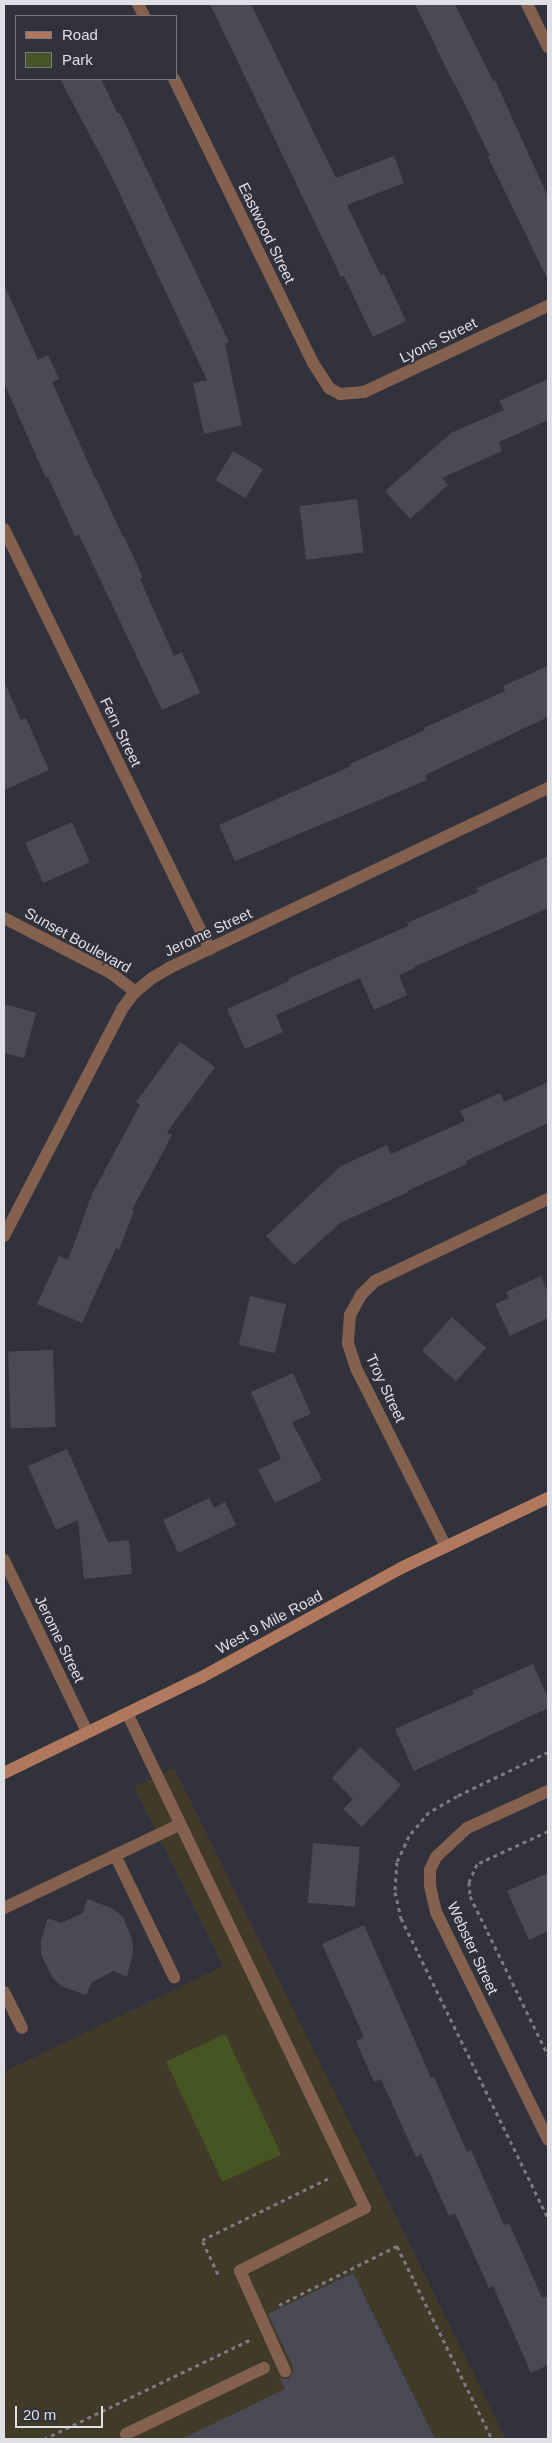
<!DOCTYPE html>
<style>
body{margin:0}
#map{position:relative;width:552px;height:2443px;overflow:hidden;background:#32323d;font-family:Arial,sans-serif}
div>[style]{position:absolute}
.education>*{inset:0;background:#423a29}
.green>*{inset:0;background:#455622;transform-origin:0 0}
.building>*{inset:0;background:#494a56;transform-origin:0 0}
.path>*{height:3px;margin-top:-1.5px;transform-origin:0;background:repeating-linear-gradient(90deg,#7b7b84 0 4px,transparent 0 8px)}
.service>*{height:12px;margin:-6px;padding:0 6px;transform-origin:6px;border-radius:6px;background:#84604e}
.minor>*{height:12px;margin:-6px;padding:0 6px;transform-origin:6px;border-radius:6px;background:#84604e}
.secondary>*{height:12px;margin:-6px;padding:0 6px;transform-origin:6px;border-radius:6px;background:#b0785c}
span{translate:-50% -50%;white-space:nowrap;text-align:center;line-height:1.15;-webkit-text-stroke:4px #32323d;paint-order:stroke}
.street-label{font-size:15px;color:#dfdfe6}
.frame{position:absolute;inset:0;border:5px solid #dfdfe6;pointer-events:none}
.legend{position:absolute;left:15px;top:15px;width:162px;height:65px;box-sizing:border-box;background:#32323d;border:1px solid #777781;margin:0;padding:6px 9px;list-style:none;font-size:15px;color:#dfdfe6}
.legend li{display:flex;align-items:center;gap:10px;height:25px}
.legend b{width:25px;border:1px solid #777781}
.scale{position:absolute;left:15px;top:2406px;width:88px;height:22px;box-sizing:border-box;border:2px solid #dfdfe6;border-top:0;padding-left:6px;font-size:15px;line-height:18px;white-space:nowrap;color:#dfdfe6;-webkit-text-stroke:4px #32323d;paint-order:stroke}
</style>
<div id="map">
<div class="education">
<div style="clip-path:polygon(174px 1768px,506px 2439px,4px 2439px,4px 2072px,223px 1966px,134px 1787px)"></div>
</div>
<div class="green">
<div style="left:225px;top:2034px;width:133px;height:65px;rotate:65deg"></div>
</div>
<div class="building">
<div style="clip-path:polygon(210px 4px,251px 4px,336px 178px,394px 156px,404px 183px,347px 205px,381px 276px,384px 274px,406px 321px,373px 337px,344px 276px,341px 277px)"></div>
<div style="clip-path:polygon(415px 4px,455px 4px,493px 81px,495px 80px,548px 197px,548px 280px,488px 157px,490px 156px,455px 84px,454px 84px)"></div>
<div style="clip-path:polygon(60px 79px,101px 79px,118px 114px,120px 113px,229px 342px,225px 344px,242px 425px,204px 434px,193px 383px,207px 380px,111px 175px)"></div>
<div style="clip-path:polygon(4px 284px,38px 360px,48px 355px,59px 379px,52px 382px,95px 478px,96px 478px,123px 537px,124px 536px,143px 578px,140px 579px,174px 656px,182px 652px,200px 693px,162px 710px,79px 535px,75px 536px,48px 477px,46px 478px,4px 383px)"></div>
<div style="clip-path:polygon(548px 379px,548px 420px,499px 442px,502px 451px,442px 478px,448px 485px,410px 519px,385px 491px,451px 433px,504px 410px,499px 401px)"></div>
<div style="left:233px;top:451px;width:35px;height:34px;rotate:31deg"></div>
<div style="left:357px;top:499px;width:54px;height:58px;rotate:83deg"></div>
<div style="clip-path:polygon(548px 666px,548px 717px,425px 775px,427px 780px,235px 861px,219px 825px,351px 766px,350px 764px,425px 730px,424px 728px,505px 691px,503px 686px)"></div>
<div style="clip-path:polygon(4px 681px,21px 720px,26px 718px,49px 770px,4px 790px)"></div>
<div style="left:72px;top:822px;width:44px;height:51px;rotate:66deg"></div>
<div style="clip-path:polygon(548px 856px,548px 908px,414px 967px,415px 968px,399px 975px,407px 995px,374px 1010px,360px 978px,276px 1015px,283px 1032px,245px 1049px,227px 1009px,289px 981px,288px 979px,408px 926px,407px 923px,478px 892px,477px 888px)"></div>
<div style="clip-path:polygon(4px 1004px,36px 1013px,24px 1058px,4px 1053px)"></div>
<div style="clip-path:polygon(180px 1042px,215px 1067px,167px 1132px,172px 1135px,132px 1210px,134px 1211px,119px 1250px,116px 1248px,82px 1323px,37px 1304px,59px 1256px,68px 1260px,92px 1194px,140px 1105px,136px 1102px)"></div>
<div style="clip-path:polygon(548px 1082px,548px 1123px,466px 1161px,467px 1164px,407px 1191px,408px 1192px,340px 1223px,294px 1265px,266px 1236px,341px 1166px,387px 1145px,391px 1154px,465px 1121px,460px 1111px,500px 1093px,504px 1102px)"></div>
<div style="clip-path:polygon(541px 1276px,548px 1293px,548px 1318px,510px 1336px,495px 1304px,509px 1298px,506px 1292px)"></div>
<div style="left:250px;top:1296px;width:37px;height:50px;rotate:13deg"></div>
<div style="left:452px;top:1317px;width:46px;height:45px;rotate:42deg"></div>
<div style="left:53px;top:1350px;width:77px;height:45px;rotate:88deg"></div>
<div style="clip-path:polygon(293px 1373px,311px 1414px,292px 1422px,322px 1480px,275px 1503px,258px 1470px,281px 1459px,251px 1392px)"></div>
<div style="clip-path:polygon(67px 1449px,108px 1542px,129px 1540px,132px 1574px,84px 1579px,78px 1520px,56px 1530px,28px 1466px)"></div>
<div style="clip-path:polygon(209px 1498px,214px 1508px,225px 1502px,236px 1525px,178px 1553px,163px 1520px)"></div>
<div style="clip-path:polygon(533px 1664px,548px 1698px,548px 1708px,414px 1771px,395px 1729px,474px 1694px,472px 1691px)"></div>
<div style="clip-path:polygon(360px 1747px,401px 1785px,362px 1827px,343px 1809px,353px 1799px,332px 1778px)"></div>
<div style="left:313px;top:1843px;width:47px;height:60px;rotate:5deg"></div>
<div style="clip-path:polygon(548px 1873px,548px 1931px,529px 1940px,507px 1891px)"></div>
<div style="clip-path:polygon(87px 1899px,112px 1908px,123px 1917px,132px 1939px,133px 1952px,127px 1977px,113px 1971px,92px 1982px,86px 1995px,61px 1986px,52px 1977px,41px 1954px,41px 1940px,48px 1918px,61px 1923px,83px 1913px)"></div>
<div style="clip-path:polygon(364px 1925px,431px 2078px,434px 2077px,467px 2152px,471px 2150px,504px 2225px,509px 2223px,542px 2298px,548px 2296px,548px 2365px,531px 2373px,493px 2286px,489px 2288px,455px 2213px,449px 2216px,421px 2154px,416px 2157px,381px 2079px,374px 2082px,356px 2041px,364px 2037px,322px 1944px)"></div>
<div style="clip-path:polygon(353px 2273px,435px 2439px,182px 2439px,285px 2389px,279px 2376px,284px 2379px,289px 2378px,293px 2372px,293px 2367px,268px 2314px)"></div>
</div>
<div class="path">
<div style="left:548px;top:1752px;width:101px;rotate:154.2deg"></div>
<div style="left:457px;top:1796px;width:32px;rotate:150deg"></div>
<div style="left:429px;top:1812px;width:31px;rotate:130deg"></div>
<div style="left:409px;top:1836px;width:29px;rotate:115deg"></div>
<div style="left:397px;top:1862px;width:30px;rotate:94deg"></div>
<div style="left:395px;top:1892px;width:27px;rotate:77deg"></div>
<div style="left:401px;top:1918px;width:334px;rotate:63.9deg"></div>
<div style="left:548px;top:1831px;width:78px;rotate:155.1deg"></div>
<div style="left:477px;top:1864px;width:20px;rotate:114deg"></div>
<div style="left:469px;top:1882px;width:14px;rotate:86deg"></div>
<div style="left:470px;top:1896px;width:177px;rotate:63.9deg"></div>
<div style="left:218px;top:2274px;width:38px;rotate:-115deg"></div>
<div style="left:202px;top:2240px;width:141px;rotate:-26deg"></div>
<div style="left:279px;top:2305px;width:132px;rotate:-26.6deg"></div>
<div style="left:397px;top:2246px;width:215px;rotate:63.8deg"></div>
<div style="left:44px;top:2439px;width:229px;rotate:-25.7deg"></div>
</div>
<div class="service">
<div style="left:127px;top:1713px;width:549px;rotate:64.32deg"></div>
<div style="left:365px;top:2208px;width:140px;rotate:153.3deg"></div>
<div style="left:240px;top:2271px;width:110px;rotate:65.8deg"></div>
<div style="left:115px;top:1855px;width:136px;rotate:64.2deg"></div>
<div style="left:4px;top:1908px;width:194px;rotate:-25.4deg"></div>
<div style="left:4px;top:1992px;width:40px;rotate:63.4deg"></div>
<div style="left:126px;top:2434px;width:153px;rotate:-25.6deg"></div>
</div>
<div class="minor">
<div style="left:138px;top:4px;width:13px;rotate:63deg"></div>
<div style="left:527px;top:4px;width:48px;rotate:64deg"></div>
<div style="left:174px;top:79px;width:316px;rotate:63.9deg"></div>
<div style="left:313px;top:363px;width:30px;rotate:57deg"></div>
<div style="left:329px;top:388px;width:13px;rotate:29deg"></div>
<div style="left:340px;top:394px;width:24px;rotate:-5deg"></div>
<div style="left:364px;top:392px;width:203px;rotate:-25.1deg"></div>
<div style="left:4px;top:529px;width:468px;rotate:63.9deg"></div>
<div style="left:4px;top:918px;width:120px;rotate:27.2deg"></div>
<div style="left:111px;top:973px;width:31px;rotate:38deg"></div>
<div style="left:4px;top:1236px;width:256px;rotate:-62.5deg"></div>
<div style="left:122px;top:1009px;width:21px;rotate:-53deg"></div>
<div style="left:135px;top:992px;width:22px;rotate:-39deg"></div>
<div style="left:152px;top:978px;width:22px;rotate:-30deg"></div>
<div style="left:171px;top:967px;width:417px;rotate:-25.4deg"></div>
<div style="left:446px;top:1547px;width:200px;rotate:-116.7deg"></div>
<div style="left:356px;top:1368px;width:26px;rotate:-108deg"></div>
<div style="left:348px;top:1343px;width:28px;rotate:-86deg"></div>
<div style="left:350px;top:1315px;width:23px;rotate:-61deg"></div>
<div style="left:361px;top:1295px;width:20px;rotate:-45deg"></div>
<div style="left:375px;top:1281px;width:191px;rotate:-25.4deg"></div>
<div style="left:4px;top:1560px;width:191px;rotate:64.2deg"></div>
<div style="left:548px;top:1791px;width:89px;rotate:155.4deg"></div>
<div style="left:467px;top:1828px;width:42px;rotate:136.9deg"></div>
<div style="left:436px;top:1857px;width:14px;rotate:115deg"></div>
<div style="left:430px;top:1870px;width:16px;rotate:90deg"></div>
<div style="left:430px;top:1886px;width:27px;rotate:77deg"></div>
<div style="left:436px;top:1912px;width:254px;rotate:63.8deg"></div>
</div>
<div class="secondary">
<div style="left:4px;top:1773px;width:220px;rotate:-25.9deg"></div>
<div style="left:202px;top:1677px;width:227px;rotate:-28.7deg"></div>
<div style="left:401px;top:1568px;width:163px;rotate:-25.5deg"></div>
</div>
<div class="street-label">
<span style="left:267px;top:233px;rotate:64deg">Eastwood Street</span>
<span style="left:438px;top:340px;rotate:-26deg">Lyons Street</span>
<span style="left:121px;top:732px;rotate:64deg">Fern Street</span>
<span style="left:208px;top:932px;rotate:-25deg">Jerome Street</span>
<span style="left:78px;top:940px;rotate:29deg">Sunset Boulevard</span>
<span style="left:386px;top:1388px;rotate:65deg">Troy Street</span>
<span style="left:269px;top:1622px;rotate:-28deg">West 9 Mile Road</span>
<span style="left:60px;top:1639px;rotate:64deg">Jerome Street</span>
<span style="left:473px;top:1948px;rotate:65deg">Webster Street</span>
</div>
<div class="frame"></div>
<ul class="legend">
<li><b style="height:6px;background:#b0785c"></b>Road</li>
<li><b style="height:14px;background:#455622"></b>Park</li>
</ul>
<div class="scale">20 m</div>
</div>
